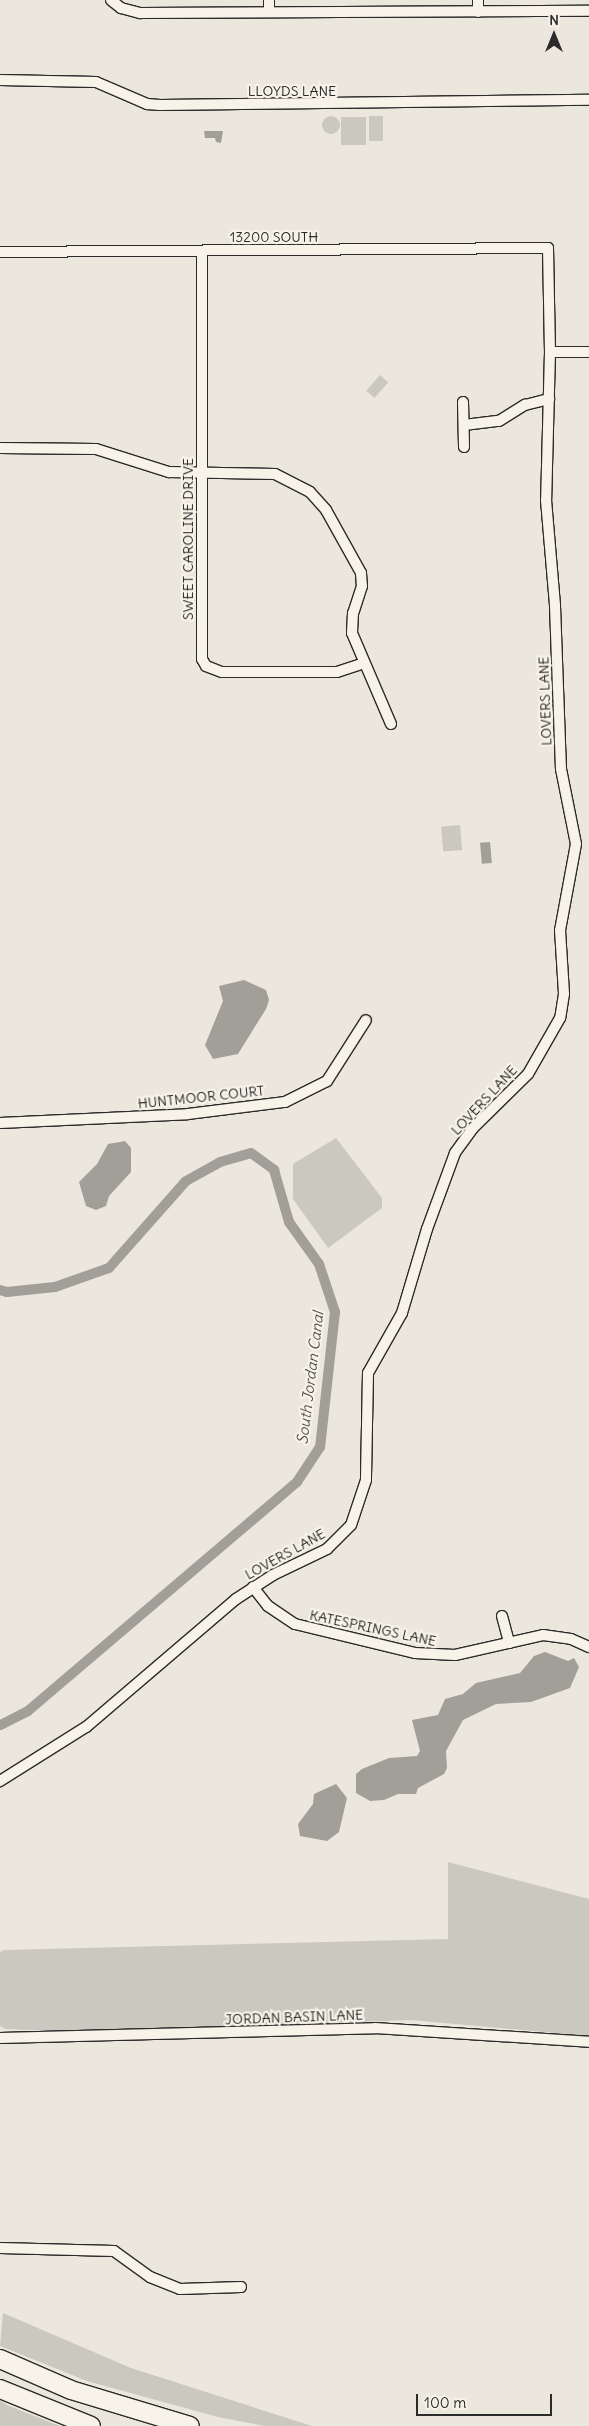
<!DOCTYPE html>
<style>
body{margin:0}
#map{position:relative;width:589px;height:2426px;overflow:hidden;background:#ebe7dd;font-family:Delius,sans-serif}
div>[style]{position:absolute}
.green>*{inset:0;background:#cbc8bf;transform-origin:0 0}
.round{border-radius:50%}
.water>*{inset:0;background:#a29f98;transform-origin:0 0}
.canal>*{height:10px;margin:-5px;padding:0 5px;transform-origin:5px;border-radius:5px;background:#a29f98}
.roads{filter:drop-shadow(1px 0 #2b2b2b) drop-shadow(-1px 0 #2b2b2b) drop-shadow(0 1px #2b2b2b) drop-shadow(0 -1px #2b2b2b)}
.minor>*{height:10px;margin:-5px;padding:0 5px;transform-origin:5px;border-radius:5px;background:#f7f3e8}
.motorway>*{height:18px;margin:-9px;padding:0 9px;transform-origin:9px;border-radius:9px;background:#f7f3e8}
span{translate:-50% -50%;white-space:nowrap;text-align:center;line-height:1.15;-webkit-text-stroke:4.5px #f7f3e8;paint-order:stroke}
.street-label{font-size:14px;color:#2b2b2b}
.water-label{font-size:15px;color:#555451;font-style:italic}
.north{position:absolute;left:529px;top:10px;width:50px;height:50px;-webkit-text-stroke:4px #f7f3e8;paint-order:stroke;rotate:0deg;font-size:14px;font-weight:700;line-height:20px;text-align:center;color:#2b2b2b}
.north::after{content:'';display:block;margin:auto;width:18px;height:22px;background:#2b2b2b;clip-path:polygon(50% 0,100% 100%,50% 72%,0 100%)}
.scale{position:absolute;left:416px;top:2394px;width:136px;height:22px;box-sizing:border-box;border:2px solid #2b2b2b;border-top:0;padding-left:6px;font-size:15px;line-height:18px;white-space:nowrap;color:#2b2b2b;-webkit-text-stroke:4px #f7f3e8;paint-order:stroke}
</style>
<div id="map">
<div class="green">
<div style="left:369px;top:116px;width:14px;height:25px"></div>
<div class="round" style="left:322px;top:116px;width:18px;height:18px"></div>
<div style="left:341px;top:117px;width:25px;height:28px"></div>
<div style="left:380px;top:375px;width:11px;height:21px;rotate:41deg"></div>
<div style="left:460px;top:825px;width:25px;height:19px;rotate:85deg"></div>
<div style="clip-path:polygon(336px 1138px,382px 1198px,382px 1208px,328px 1248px,293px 1199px,293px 1164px)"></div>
<div style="clip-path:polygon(448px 1862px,589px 1899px,589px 2036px,411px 2020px,85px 2032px,5px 2029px,0 2026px,0 1952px,4px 1950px,448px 1939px)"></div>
<div style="clip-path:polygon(3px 2313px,131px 2368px,312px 2426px,265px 2426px,218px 2417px,87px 2381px,0 2346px)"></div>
<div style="clip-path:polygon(0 2401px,9px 2406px,60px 2426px,0 2426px)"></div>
</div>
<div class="water">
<div style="clip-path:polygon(204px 131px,223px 131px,221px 143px,216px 142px,215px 138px,205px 138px)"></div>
<div style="left:490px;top:842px;width:21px;height:10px;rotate:85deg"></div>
<div style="clip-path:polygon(244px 980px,266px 990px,269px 1000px,266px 1009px,238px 1054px,213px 1059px,205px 1045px,223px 1001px,219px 986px)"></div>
<div style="clip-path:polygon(125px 1141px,131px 1148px,131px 1172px,109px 1196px,106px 1206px,96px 1210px,86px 1206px,79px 1182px,97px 1164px,108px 1144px)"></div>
<div style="clip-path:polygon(545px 1652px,568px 1661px,574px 1658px,579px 1667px,570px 1688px,531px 1702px,496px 1704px,463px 1720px,446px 1751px,447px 1768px,444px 1774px,418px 1788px,416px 1794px,398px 1794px,384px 1800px,370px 1801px,356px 1793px,356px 1774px,362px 1769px,389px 1758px,417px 1756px,420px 1751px,412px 1720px,438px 1715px,445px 1699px,463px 1694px,476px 1683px,520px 1673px,534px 1656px)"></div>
<div style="clip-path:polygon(336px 1784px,347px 1798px,339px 1832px,327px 1841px,300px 1836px,298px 1824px,313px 1804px,314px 1794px)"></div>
</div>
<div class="canal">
<div style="left:0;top:1290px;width:7px;rotate:16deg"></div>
<div style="left:7px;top:1292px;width:48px;rotate:-5.9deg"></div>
<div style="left:55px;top:1287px;width:57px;rotate:-19.4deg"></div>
<div style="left:109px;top:1268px;width:116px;rotate:-48.5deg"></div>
<div style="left:186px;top:1181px;width:39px;rotate:-29deg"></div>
<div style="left:220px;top:1162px;width:32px;rotate:-16deg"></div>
<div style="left:251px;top:1153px;width:29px;rotate:36deg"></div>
<div style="left:274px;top:1170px;width:54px;rotate:73.9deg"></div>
<div style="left:289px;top:1222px;width:52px;rotate:54.5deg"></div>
<div style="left:319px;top:1264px;width:51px;rotate:71.6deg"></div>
<div style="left:335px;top:1312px;width:136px;rotate:96.3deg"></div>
<div style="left:320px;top:1447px;width:42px;rotate:123.3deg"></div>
<div style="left:297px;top:1482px;width:353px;rotate:139.6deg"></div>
<div style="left:28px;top:1711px;width:31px;rotate:153deg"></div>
</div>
<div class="roads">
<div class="minor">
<div style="left:111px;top:0;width:13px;rotate:39deg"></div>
<div style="left:121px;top:8px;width:20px;rotate:15deg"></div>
<div style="left:140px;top:13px;width:449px;rotate:-0.3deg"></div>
<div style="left:269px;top:0;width:12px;rotate:90deg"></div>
<div style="left:478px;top:0;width:12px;rotate:90deg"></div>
<div style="left:0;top:80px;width:96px;rotate:1.2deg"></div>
<div style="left:96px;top:82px;width:56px;rotate:23.3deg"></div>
<div style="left:147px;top:104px;width:13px;rotate:4deg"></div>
<div style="left:160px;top:105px;width:429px;rotate:-0.7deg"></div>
<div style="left:202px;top:251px;width:408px;rotate:90deg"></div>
<div style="left:202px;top:659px;width:8px;rotate:60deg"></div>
<div style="left:206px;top:666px;width:17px;rotate:21deg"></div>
<div style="left:222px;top:672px;width:115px"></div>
<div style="left:337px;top:672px;width:28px;rotate:-18deg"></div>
<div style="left:0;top:252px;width:548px;rotate:-0.42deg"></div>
<div style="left:548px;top:248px;width:104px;rotate:88.9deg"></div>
<div style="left:550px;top:352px;width:148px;rotate:91.5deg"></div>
<div style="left:546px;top:500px;width:106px;rotate:85.1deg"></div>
<div style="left:555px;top:606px;width:163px;rotate:87.9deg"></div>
<div style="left:561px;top:769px;width:76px;rotate:78.7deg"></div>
<div style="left:576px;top:844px;width:87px;rotate:100.5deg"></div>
<div style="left:560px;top:930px;width:64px;rotate:86.4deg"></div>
<div style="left:564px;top:994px;width:24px;rotate:99deg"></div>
<div style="left:560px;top:1018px;width:64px;rotate:119.7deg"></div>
<div style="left:528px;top:1074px;width:77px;rotate:135.5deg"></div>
<div style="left:473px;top:1128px;width:31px;rotate:126deg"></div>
<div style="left:455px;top:1153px;width:81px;rotate:110.2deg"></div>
<div style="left:427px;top:1229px;width:88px;rotate:106.6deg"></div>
<div style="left:402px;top:1313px;width:69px;rotate:119.5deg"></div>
<div style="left:368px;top:1373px;width:107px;rotate:91.1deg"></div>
<div style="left:366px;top:1480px;width:47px;rotate:108.4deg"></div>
<div style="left:351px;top:1525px;width:34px;rotate:135deg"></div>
<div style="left:327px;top:1549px;width:60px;rotate:154.3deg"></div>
<div style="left:273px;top:1575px;width:44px;rotate:147deg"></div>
<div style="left:236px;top:1599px;width:197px;rotate:139.5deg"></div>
<div style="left:86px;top:1727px;width:102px;rotate:147.9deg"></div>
<div style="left:550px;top:352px;width:39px"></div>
<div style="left:463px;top:402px;width:45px;rotate:88.7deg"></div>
<div style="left:464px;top:425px;width:35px;rotate:-7deg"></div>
<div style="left:499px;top:421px;width:31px;rotate:-32deg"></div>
<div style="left:525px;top:405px;width:25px;rotate:-14deg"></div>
<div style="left:0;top:448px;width:96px;rotate:0.6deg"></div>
<div style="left:96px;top:449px;width:77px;rotate:17.5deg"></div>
<div style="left:169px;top:472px;width:106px;rotate:1.1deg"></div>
<div style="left:275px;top:474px;width:39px;rotate:27deg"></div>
<div style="left:310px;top:492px;width:24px;rotate:48deg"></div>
<div style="left:326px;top:510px;width:72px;rotate:60.9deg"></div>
<div style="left:361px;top:573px;width:13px;rotate:86deg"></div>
<div style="left:362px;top:586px;width:28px;rotate:108deg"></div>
<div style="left:353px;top:613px;width:20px;rotate:93deg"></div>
<div style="left:352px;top:633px;width:99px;rotate:66.8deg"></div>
<div style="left:0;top:1123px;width:188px;rotate:-2.7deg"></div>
<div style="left:188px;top:1114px;width:98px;rotate:-7.1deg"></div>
<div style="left:285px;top:1102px;width:47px;rotate:-26.6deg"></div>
<div style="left:327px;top:1081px;width:72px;rotate:-57.4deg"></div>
<div style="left:253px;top:1587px;width:24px;rotate:52deg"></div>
<div style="left:268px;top:1606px;width:32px;rotate:34deg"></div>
<div style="left:295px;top:1624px;width:123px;rotate:13.6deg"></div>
<div style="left:415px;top:1653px;width:40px;rotate:2.9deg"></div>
<div style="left:455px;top:1655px;width:90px;rotate:-12.8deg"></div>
<div style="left:543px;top:1635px;width:28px;rotate:8deg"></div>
<div style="left:571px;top:1639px;width:20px;rotate:24deg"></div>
<div style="left:502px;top:1616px;width:28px;rotate:75deg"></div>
<div style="left:0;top:2038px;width:375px;rotate:-1.5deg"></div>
<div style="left:375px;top:2028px;width:214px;rotate:3.7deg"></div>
<div style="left:0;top:2248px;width:114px;rotate:1.5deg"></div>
<div style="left:114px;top:2251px;width:44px;rotate:35.8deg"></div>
<div style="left:150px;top:2277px;width:32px;rotate:22deg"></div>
<div style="left:180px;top:2289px;width:61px;rotate:-1.9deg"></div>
</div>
<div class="motorway">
<div style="left:0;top:2359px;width:77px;rotate:23.6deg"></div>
<div style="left:71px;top:2390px;width:124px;rotate:16.8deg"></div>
<div style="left:0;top:2389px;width:98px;rotate:22.1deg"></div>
</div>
</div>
<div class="street-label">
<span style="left:292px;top:91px">LLOYDS LANE</span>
<span style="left:274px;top:237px">13200 SOUTH</span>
<span style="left:188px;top:539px;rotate:-90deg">SWEET CAROLINE DRIVE</span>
<span style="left:545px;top:701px;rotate:-92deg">LOVERS LANE</span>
<span style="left:201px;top:1097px;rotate:-6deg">HUNTMOOR COURT</span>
<span style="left:484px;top:1100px;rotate:-47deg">LOVERS LANE</span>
<span style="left:285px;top:1554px;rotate:-29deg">LOVERS LANE</span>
<span style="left:373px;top:1628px;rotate:12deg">KATESPRINGS LANE</span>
<span style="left:294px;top:2017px;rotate:-2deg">JORDAN BASIN LANE</span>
</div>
<div class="water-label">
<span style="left:310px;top:1378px;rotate:-83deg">South Jordan Canal</span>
</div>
<div class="north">N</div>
<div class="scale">100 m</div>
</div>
